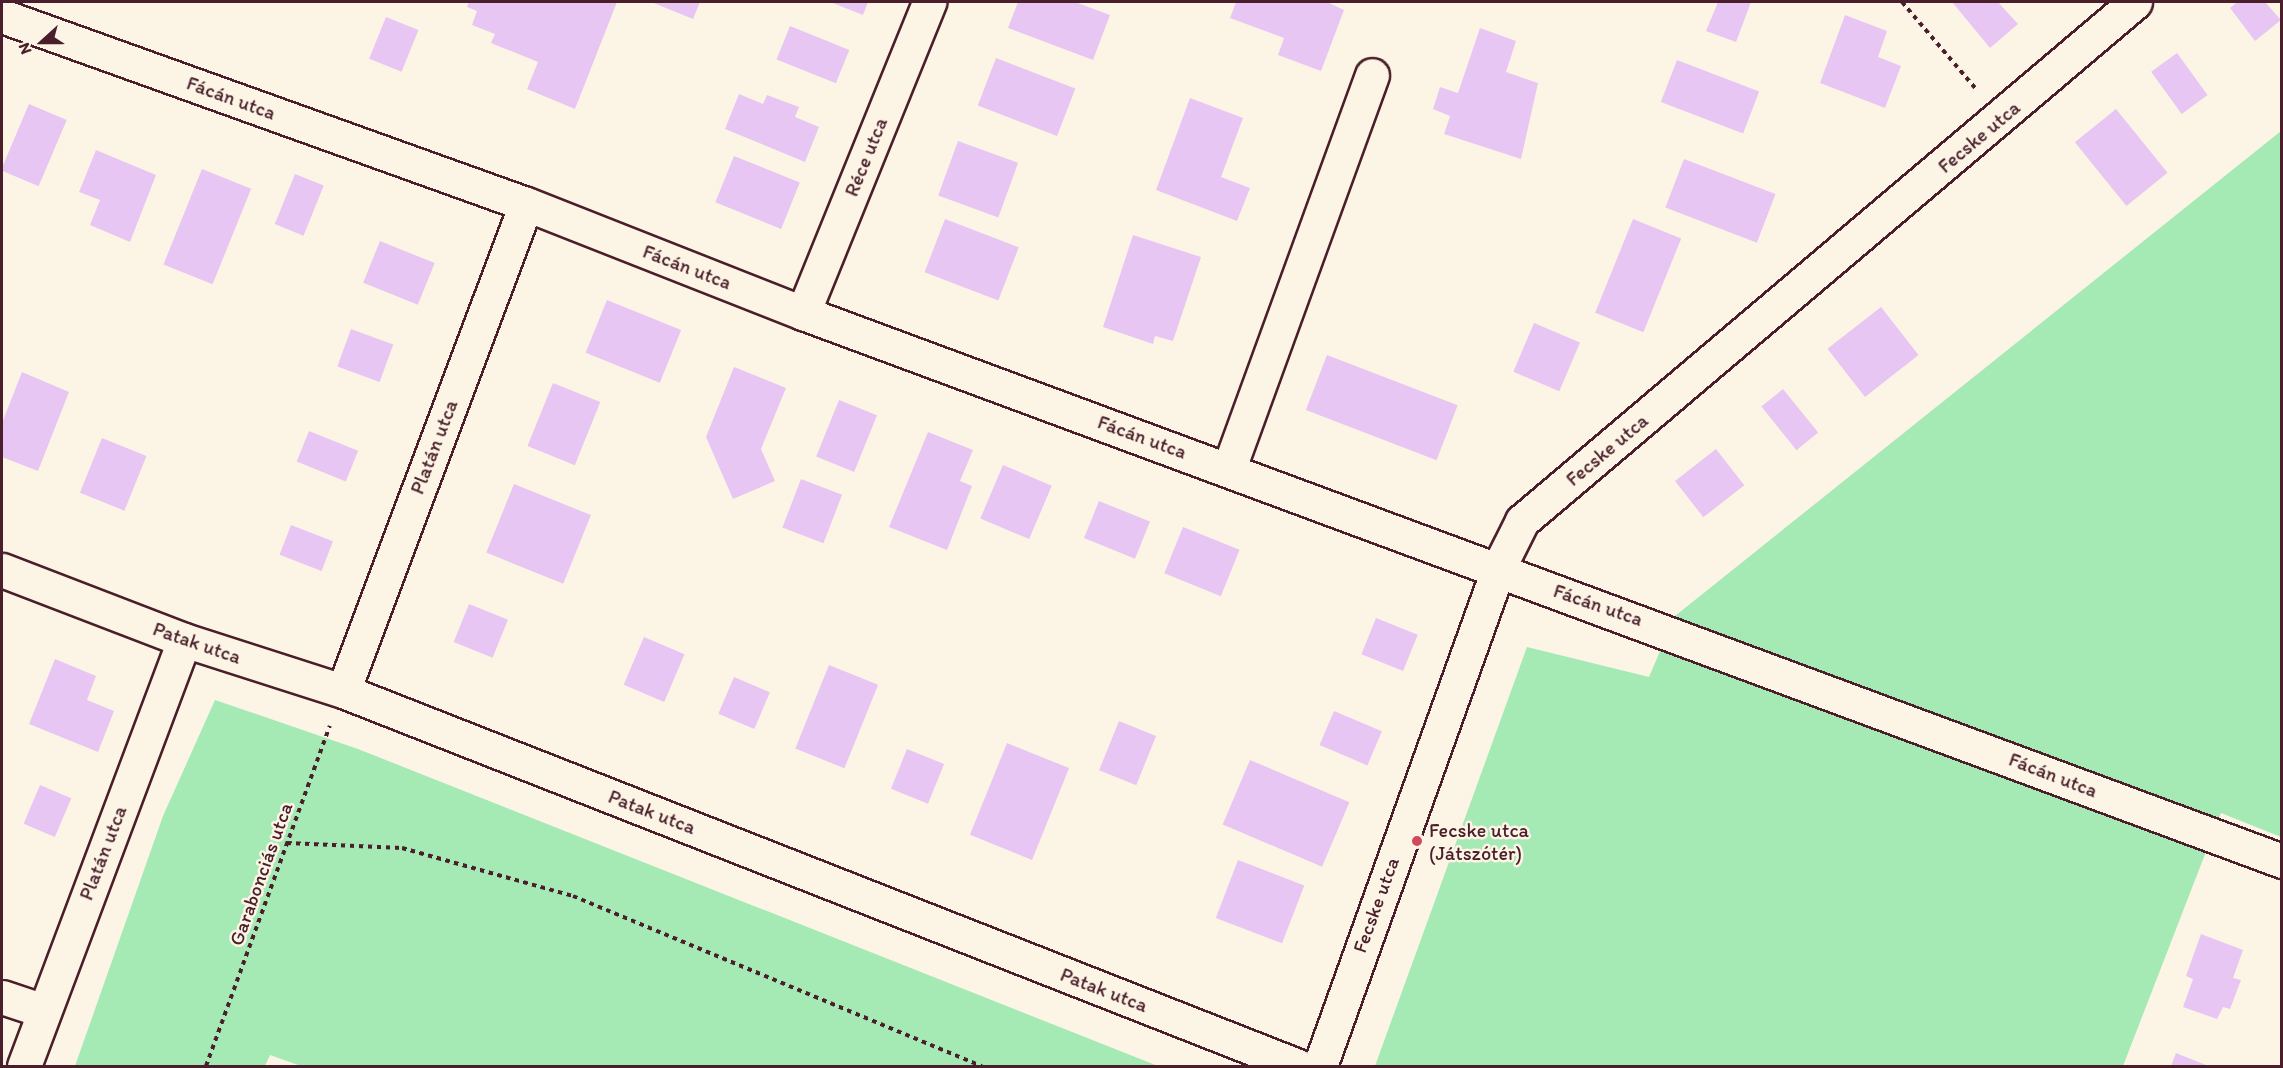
<!DOCTYPE html>
<meta charset="utf-8">
<style>
body{margin:0}
#map{position:relative;width:2283px;height:1068px;overflow:hidden;background:#fcf5e5;font-family:Itim,sans-serif}
div>[style]{position:absolute}
.green>*{inset:0;background:#a5e9b5}
.building>*{inset:0;background:#e8c6f3;transform-origin:0 0}
.path>*{height:4px;margin-top:-2px;transform-origin:0;background:repeating-linear-gradient(90deg,#4a1f2b 0 4.5px,transparent 0 9px)}
.roads{filter:drop-shadow(2px 0 #4a1f2b) drop-shadow(-2px 0 #4a1f2b) drop-shadow(0 2px #4a1f2b) drop-shadow(0 -2px #4a1f2b)}
.minor>*{height:33px;margin:-16.5px;padding:0 16.5px;transform-origin:16.5px;border-radius:16.5px;background:#fcf5e5}
.dots>*{width:16px;height:16px;translate:-50% -50%;box-sizing:border-box;border:3px solid #fcf5e5;border-radius:50%}
span{translate:-50% -50%;white-space:nowrap;text-align:center;line-height:1.15;-webkit-text-stroke:5px #fcf5e5;paint-order:stroke}
.street-label{font-size:20px;color:#4a1f2b}
.poi-label{font-size:20px;color:#4a1f2b}
.left{translate:0 -50%;text-align:left}
.frame{position:absolute;inset:0;border:3px solid #4a1f2b;pointer-events:none}
.north{position:absolute;left:12px;top:12px;width:60px;height:60px;-webkit-text-stroke:4px #fcf5e5;paint-order:stroke;rotate:249deg;font-size:16px;font-weight:700;line-height:24px;text-align:center;color:#4a1f2b}
.north::after{content:'';display:block;margin:auto;width:21px;height:27px;background:#4a1f2b;clip-path:polygon(50% 0,100% 100%,50% 72%,0 100%)}
</style>
<div id="map">
<div class="green">
<div style="clip-path:polygon(2281px 131px,2281px 837px,2221px 813px,2123px 1066px,1375px 1066px,1527px 647px,1649px 677px,1675px 616px)"></div>
<div style="clip-path:polygon(215px 700px,358px 749px,1158px 1066px,301px 1066px,270px 1055px,265px 1066px,75px 1066px,163px 816px)"></div>
</div>
<div class="building">
<div style="clip-path:polygon(469px 2px,617px 2px,575px 109px,527px 89px,538px 62px,491px 43px,495px 34px,472px 25px,477px 11px,467px 7px)"></div>
<div style="clip-path:polygon(651px 2px,700px 2px,693px 19px)"></div>
<div style="clip-path:polygon(830px 2px,868px 2px,863px 15px)"></div>
<div style="clip-path:polygon(1018px 2px,1075px 2px,1110px 15px,1093px 60px,1008px 28px)"></div>
<div style="clip-path:polygon(1236px 2px,1327px 2px,1344px 10px,1321px 71px,1278px 55px,1284px 38px,1230px 18px)"></div>
<div style="clip-path:polygon(1718px 2px,1751px 2px,1736px 42px,1706px 31px)"></div>
<div style="clip-path:polygon(1952px 2px,1998px 2px,2018px 24px,1990px 48px)"></div>
<div style="clip-path:polygon(2237px 2px,2265px 2px,2281px 20px,2255px 41px,2230px 8px)"></div>
<div style="clip-path:polygon(1845px 15px,1887px 31px,1878px 57px,1901px 66px,1885px 108px,1820px 83px)"></div>
<div style="left:386px;top:17px;width:35px;height:45px;rotate:22deg"></div>
<div style="left:790px;top:26px;width:64px;height:36px;rotate:22deg"></div>
<div style="clip-path:polygon(1480px 28px,1516px 41px,1506px 72px,1538px 83px,1521px 159px,1444px 134px,1450px 116px,1433px 109px,1440px 87px,1458px 93px)"></div>
<div style="left:2177px;top:53px;width:52px;height:32px;rotate:54deg"></div>
<div style="left:996px;top:58px;width:85px;height:51px;rotate:21deg"></div>
<div style="left:1677px;top:60px;width:88px;height:45px;rotate:21deg"></div>
<div style="clip-path:polygon(739px 94px,763px 104px,767px 95px,799px 107px,795px 117px,819px 127px,805px 162px,725px 129px)"></div>
<div style="clip-path:polygon(1190px 98px,1243px 118px,1221px 177px,1250px 188px,1237px 221px,1156px 190px)"></div>
<div style="left:29px;top:104px;width:41px;height:72px;rotate:23deg"></div>
<div style="left:2116px;top:109px;width:82px;height:53px;rotate:51deg"></div>
<div style="left:958px;top:141px;width:64px;height:58px;rotate:20deg"></div>
<div style="clip-path:polygon(96px 150px,156px 175px,130px 242px,90px 225px,100px 200px,79px 192px)"></div>
<div style="left:734px;top:156px;width:71px;height:50px;rotate:22deg"></div>
<div style="left:1684px;top:159px;width:98px;height:52px;rotate:21deg"></div>
<div style="left:202px;top:169px;width:53px;height:103px;rotate:22deg"></div>
<div style="left:295px;top:174px;width:31px;height:54px;rotate:22deg"></div>
<div style="left:945px;top:219px;width:79px;height:57px;rotate:21deg"></div>
<div style="left:1633px;top:219px;width:52px;height:101px;rotate:22deg"></div>
<div style="clip-path:polygon(1133px 235px,1201px 257px,1173px 341px,1155px 336px,1153px 344px,1103px 327px)"></div>
<div style="left:380px;top:241px;width:59px;height:45px;rotate:22deg"></div>
<div style="left:607px;top:300px;width:80px;height:57px;rotate:22deg"></div>
<div style="left:1881px;top:307px;width:61px;height:68px;rotate:52deg"></div>
<div style="left:1534px;top:323px;width:50px;height:53px;rotate:23deg"></div>
<div style="left:351px;top:329px;width:45px;height:40px;rotate:20deg"></div>
<div style="left:1327px;top:355px;width:140px;height:59px;rotate:21deg"></div>
<div style="clip-path:polygon(734px 367px,786px 388px,761px 449px,775px 481px,733px 499px,706px 437px)"></div>
<div style="clip-path:polygon(22px 372px,69px 392px,38px 471px,2px 457px,2px 423px)"></div>
<div style="left:553px;top:383px;width:51px;height:68px;rotate:22deg"></div>
<div style="left:1783px;top:389px;width:56px;height:28px;rotate:51deg"></div>
<div style="left:839px;top:400px;width:41px;height:61px;rotate:22deg"></div>
<div style="left:309px;top:431px;width:53px;height:33px;rotate:22deg"></div>
<div style="clip-path:polygon(928px 432px,973px 450px,960px 481px,972px 486px,947px 550px,889px 527px)"></div>
<div style="left:102px;top:438px;width:48px;height:59px;rotate:22deg"></div>
<div style="left:1716px;top:449px;width:46px;height:52px;rotate:52deg"></div>
<div style="left:1003px;top:465px;width:53px;height:58px;rotate:23deg"></div>
<div style="left:801px;top:479px;width:44px;height:52px;rotate:21deg"></div>
<div style="left:514px;top:484px;width:83px;height:74px;rotate:22deg"></div>
<div style="left:1099px;top:501px;width:55px;height:40px;rotate:22deg"></div>
<div style="left:291px;top:525px;width:45px;height:32px;rotate:21deg"></div>
<div style="left:1183px;top:527px;width:61px;height:50px;rotate:22deg"></div>
<div style="left:469px;top:604px;width:42px;height:41px;rotate:22deg"></div>
<div style="left:1376px;top:618px;width:45px;height:39px;rotate:22deg"></div>
<div style="left:644px;top:637px;width:44px;height:52px;rotate:23deg"></div>
<div style="clip-path:polygon(55px 659px,96px 676px,87px 700px,114px 711px,98px 752px,29px 724px)"></div>
<div style="left:829px;top:665px;width:53px;height:90px;rotate:22deg"></div>
<div style="left:734px;top:677px;width:39px;height:40px;rotate:23deg"></div>
<div style="left:1334px;top:711px;width:52px;height:37px;rotate:23deg"></div>
<div style="left:1119px;top:721px;width:40px;height:53px;rotate:22deg"></div>
<div style="left:1007px;top:743px;width:67px;height:99px;rotate:22deg"></div>
<div style="left:907px;top:749px;width:40px;height:43px;rotate:22deg"></div>
<div style="left:1250px;top:760px;width:108px;height:70px;rotate:23deg"></div>
<div style="left:40px;top:785px;width:34px;height:42px;rotate:23deg"></div>
<div style="left:1238px;top:860px;width:71px;height:62px;rotate:21deg"></div>
<div style="clip-path:polygon(2201px 934px,2243px 950px,2233px 978px,2241px 980px,2230px 1009px,2223px 1007px,2217px 1019px,2183px 1007px,2193px 979px,2186px 976px)"></div>
<div style="clip-path:polygon(2176px 1053px,2206px 1065px,2206px 1066px,2171px 1066px)"></div>
</div>
<div class="path">
<div style="left:1902px;top:2px;width:116px;rotate:49.6deg"></div>
<div style="left:287px;top:843px;width:115px;rotate:2.5deg"></div>
<div style="left:402px;top:848px;width:178px;rotate:15.7deg"></div>
<div style="left:573px;top:896px;width:443px;rotate:22.6deg"></div>
<div style="left:206px;top:1066px;width:362px;rotate:-70deg"></div>
</div>
<div class="roads">
<div class="minor">
<div style="left:2px;top:16px;width:557px;rotate:19.74deg"></div>
<div style="left:526px;top:204px;width:298px;rotate:21.5deg"></div>
<div style="left:803px;top:313px;width:1577px;rotate:20.33deg"></div>
<div style="left:803px;top:313px;width:336px;rotate:-67.9deg"></div>
<div style="left:1229px;top:468px;width:418px;rotate:-70deg"></div>
<div style="left:2px;top:570px;width:195px;rotate:21deg"></div>
<div style="left:184px;top:640px;width:167px;rotate:17.8deg"></div>
<div style="left:343px;top:691px;width:1026px;rotate:21.44deg"></div>
<div style="left:343px;top:691px;width:520px;rotate:-69.41deg"></div>
<div style="left:2px;top:997px;width:44px;rotate:18.4deg"></div>
<div style="left:24px;top:1066px;width:455px;rotate:-69.4deg"></div>
<div style="left:1320px;top:1066px;width:530px;rotate:-70.27deg"></div>
<div style="left:1499px;top:567px;width:51px;rotate:-63.4deg"></div>
<div style="left:1522px;top:521px;width:803px;rotate:-40.25deg"></div>
</div>
</div>
<div class="dots">
<div style="left:1417px;top:841px;background:#d1495b"></div>
</div>
<div class="street-label">
<span style="left:231px;top:98px;rotate:20deg">Fácán utca</span>
<span style="left:1979px;top:137px;rotate:-40deg">Fecske utca</span>
<span style="left:866px;top:157px;rotate:-68deg">Réce utca</span>
<span style="left:687px;top:267px;rotate:21deg">Fácán utca</span>
<span style="left:1142px;top:437px;rotate:20deg">Fácán utca</span>
<span style="left:434px;top:447px;rotate:-69deg">Platán utca</span>
<span style="left:1607px;top:450px;rotate:-40deg">Fecske utca</span>
<span style="left:1598px;top:605px;rotate:19deg">Fácán utca</span>
<span style="left:197px;top:643px;rotate:19deg">Patak utca</span>
<span style="left:2053px;top:775px;rotate:21deg">Fácán utca</span>
<span style="left:652px;top:812px;rotate:21deg">Patak utca</span>
<span style="left:103px;top:853px;rotate:-69deg">Platán utca</span>
<span style="left:261px;top:874px;rotate:-70deg">Garabonciás utca</span>
<span style="left:1376px;top:905px;rotate:-70deg">Fecske utca</span>
<span style="left:1104px;top:990px;rotate:21deg">Patak utca</span>
</div>
<div class="poi-label">
<span class="left" style="left:1429px;top:842px">Fecske utca<br>(Játszótér)</span>
</div>
<div class="frame"></div>
<div class="north">N</div>
</div>
